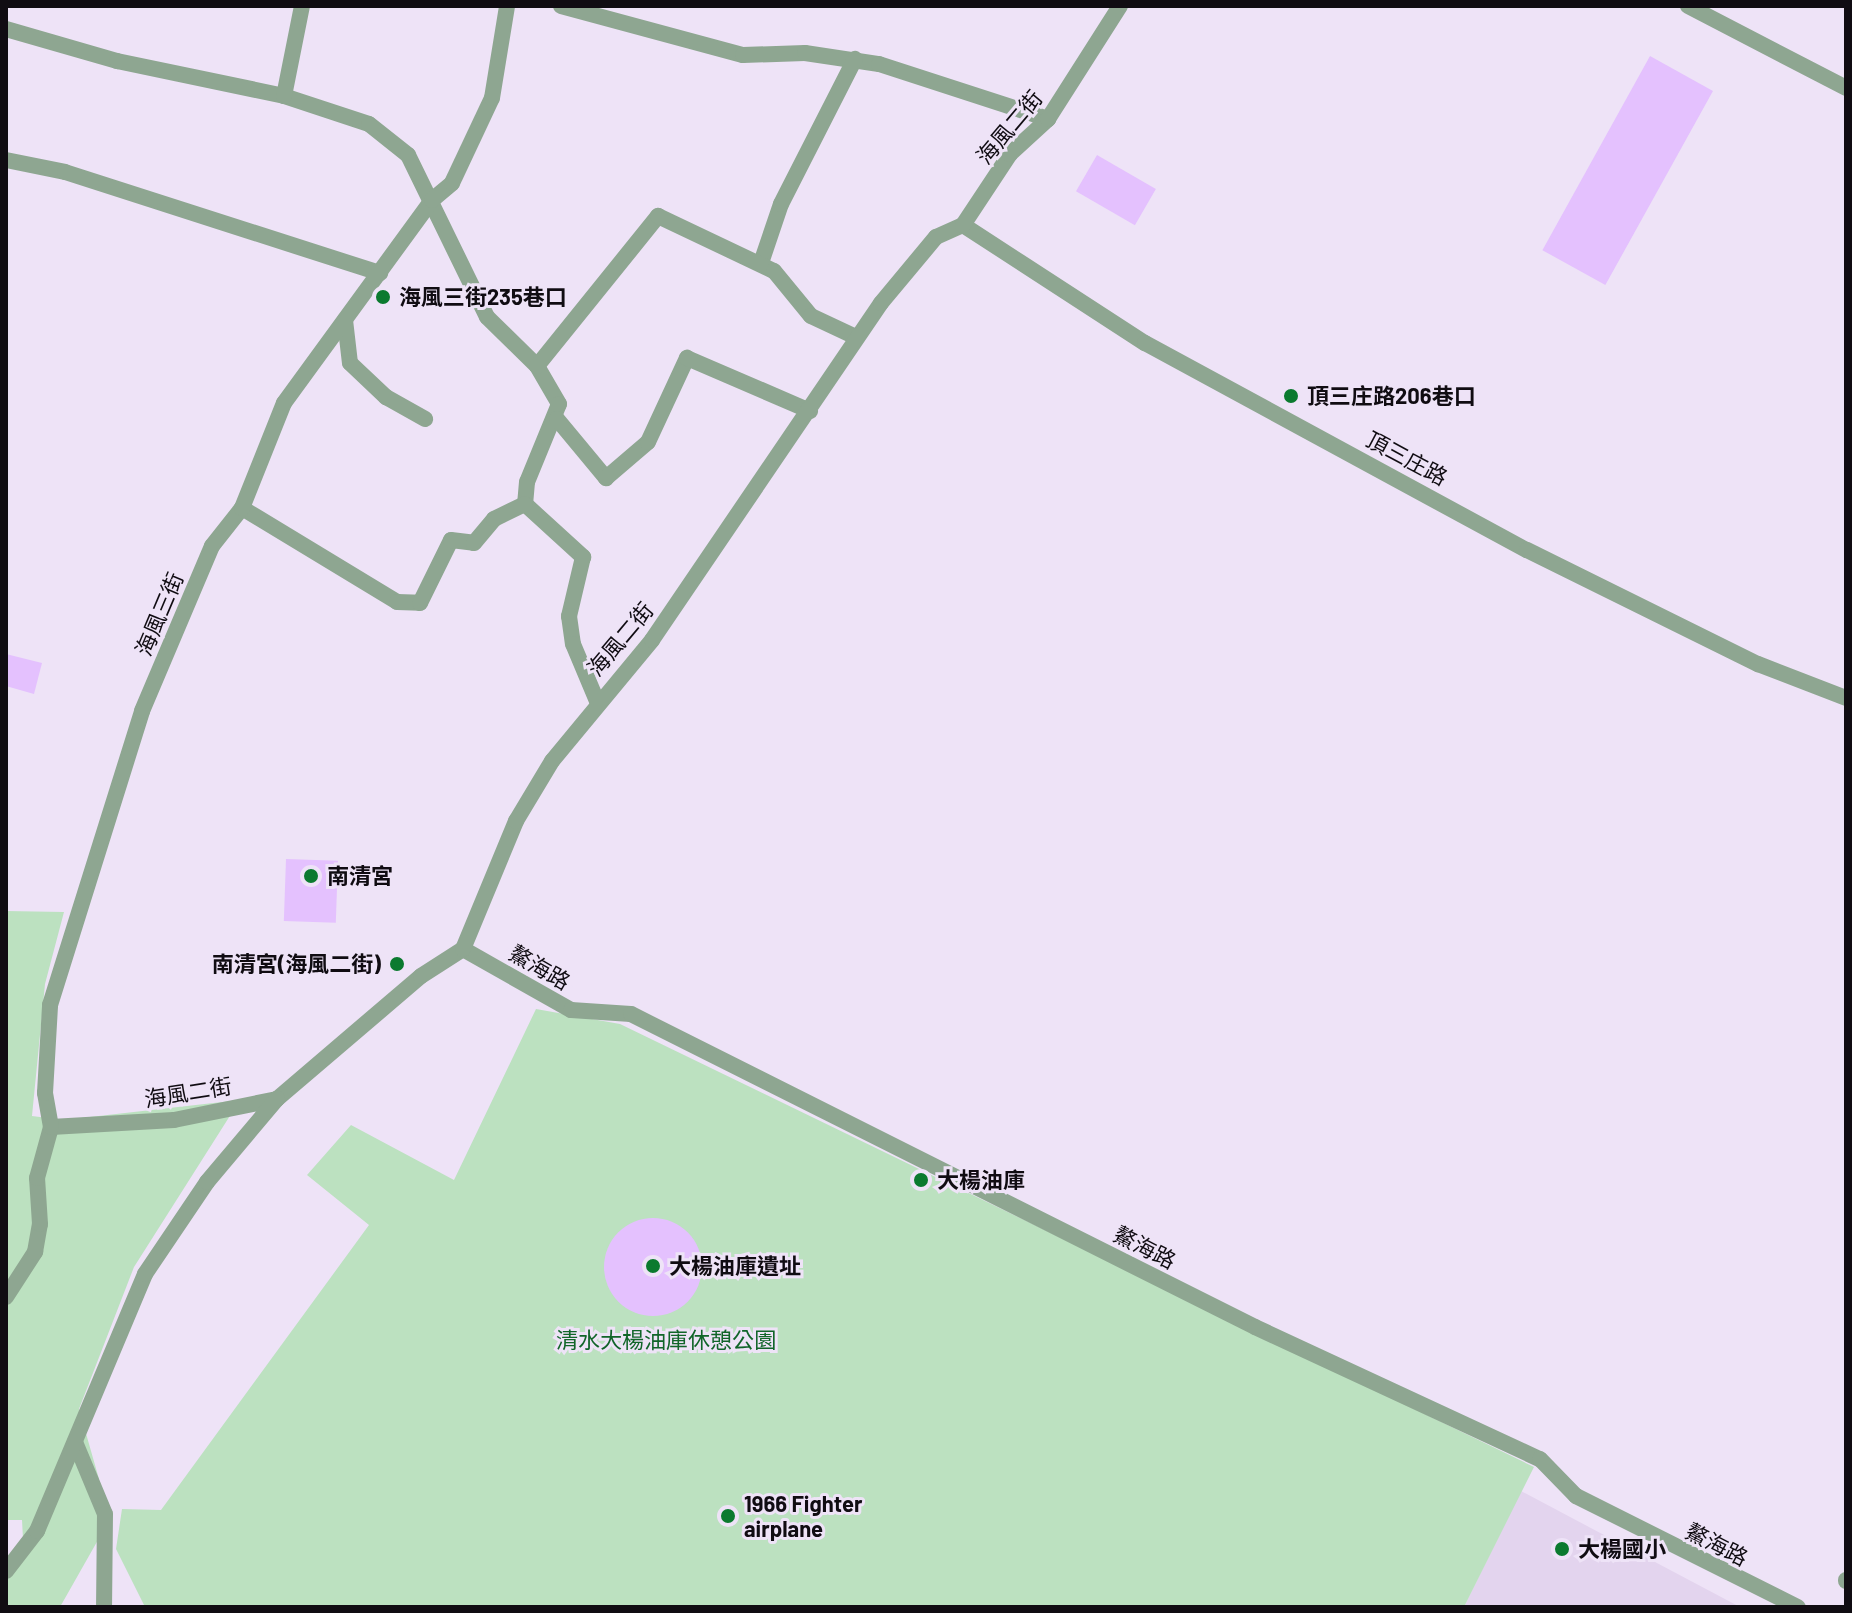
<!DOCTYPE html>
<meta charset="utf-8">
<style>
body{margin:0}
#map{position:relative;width:1852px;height:1613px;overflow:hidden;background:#eee3f7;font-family:Barlow,"Noto Sans TC",sans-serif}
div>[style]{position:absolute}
.built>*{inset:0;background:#e3d4ee}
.green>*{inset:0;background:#bce1c0}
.building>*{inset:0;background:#e4c1fe;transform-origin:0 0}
.round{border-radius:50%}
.minor>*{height:16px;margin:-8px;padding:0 8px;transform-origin:8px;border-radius:8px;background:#8ea691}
.dots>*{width:22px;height:22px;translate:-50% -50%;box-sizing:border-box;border:4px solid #eee3f7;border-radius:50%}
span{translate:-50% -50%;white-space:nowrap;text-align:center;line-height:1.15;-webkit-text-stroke:6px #eee3f7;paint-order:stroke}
.street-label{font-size:22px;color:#100c12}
.poi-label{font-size:22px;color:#100c12;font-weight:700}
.left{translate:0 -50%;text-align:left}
.right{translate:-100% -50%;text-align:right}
.park-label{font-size:22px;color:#116529}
.frame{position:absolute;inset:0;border:8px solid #100c12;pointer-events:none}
</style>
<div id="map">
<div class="built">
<div style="clip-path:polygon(1521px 1491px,1740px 1607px,1464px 1607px)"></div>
</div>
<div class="green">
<div style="clip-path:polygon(6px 911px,64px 912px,45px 984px,32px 1116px,63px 1120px,240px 1100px,134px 1267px,79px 1409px,99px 1479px,98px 1540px,60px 1607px,6px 1607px,6px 1581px,24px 1558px,22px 1520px,6px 1520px)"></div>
<div style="clip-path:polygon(536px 1009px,620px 1024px,1534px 1467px,1464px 1607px,145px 1607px,116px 1549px,122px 1509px,161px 1510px,369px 1225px,307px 1175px,351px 1125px,454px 1180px)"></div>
</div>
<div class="building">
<div style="left:1650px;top:56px;width:72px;height:222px;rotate:29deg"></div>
<div style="left:1097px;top:155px;width:68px;height:42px;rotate:30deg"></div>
<div style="clip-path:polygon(6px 654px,42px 663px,34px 694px,6px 686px)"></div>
<div style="left:286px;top:859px;width:52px;height:62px;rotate:2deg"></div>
<div class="round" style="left:604px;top:1218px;width:98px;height:98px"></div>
</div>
<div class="minor">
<div style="left:561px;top:6px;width:188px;rotate:15.1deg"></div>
<div style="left:743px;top:55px;width:62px;rotate:-1.8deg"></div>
<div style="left:805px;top:53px;width:75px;rotate:8.5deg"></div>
<div style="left:879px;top:64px;width:178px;rotate:18deg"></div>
<div style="left:1688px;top:6px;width:178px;rotate:27.4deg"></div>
<div style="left:6px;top:29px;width:116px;rotate:16.1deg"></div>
<div style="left:117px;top:61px;width:171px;rotate:11.8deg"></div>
<div style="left:284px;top:96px;width:89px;rotate:18.2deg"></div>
<div style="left:369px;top:124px;width:50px;rotate:38.5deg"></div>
<div style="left:408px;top:155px;width:180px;rotate:64deg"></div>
<div style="left:487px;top:317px;width:70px;rotate:44.4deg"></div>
<div style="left:537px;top:366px;width:44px;rotate:59.9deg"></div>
<div style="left:559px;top:404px;width:84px;rotate:112.3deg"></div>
<div style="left:527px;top:482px;width:22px;rotate:95deg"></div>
<div style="left:525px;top:504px;width:79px;rotate:42.4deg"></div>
<div style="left:583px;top:557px;width:61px;rotate:103.3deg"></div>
<div style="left:569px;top:616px;width:28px;rotate:82deg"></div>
<div style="left:573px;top:644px;width:62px;rotate:67.2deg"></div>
<div style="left:284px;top:96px;width:92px;rotate:-78.7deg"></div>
<div style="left:6px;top:160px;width:60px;rotate:11.5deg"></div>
<div style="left:65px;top:172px;width:331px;rotate:17.8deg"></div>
<div style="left:963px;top:225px;width:217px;rotate:33deg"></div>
<div style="left:1145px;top:343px;width:434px;rotate:28.5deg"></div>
<div style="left:1527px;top:550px;width:258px;rotate:26.3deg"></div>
<div style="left:1758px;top:664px;width:94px;rotate:21.1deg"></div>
<div style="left:761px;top:263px;width:62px;rotate:-71.3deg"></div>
<div style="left:781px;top:204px;width:163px;rotate:-63deg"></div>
<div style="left:345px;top:320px;width:43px;rotate:83.4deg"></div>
<div style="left:350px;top:363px;width:50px;rotate:43.4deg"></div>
<div style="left:386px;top:397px;width:45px;rotate:29.4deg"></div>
<div style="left:537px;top:366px;width:193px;rotate:-51.1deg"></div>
<div style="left:658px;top:216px;width:128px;rotate:25.4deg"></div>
<div style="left:774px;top:271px;width:58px;rotate:50.6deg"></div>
<div style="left:811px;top:316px;width:50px;rotate:25deg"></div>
<div style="left:557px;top:419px;width:77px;rotate:50.3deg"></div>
<div style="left:606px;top:478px;width:55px;rotate:-40.6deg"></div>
<div style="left:648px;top:442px;width:93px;rotate:-65.1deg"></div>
<div style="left:687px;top:358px;width:134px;rotate:23.3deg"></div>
<div style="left:242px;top:508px;width:181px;rotate:31.2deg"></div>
<div style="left:397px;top:602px;width:23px;rotate:2deg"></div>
<div style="left:420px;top:603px;width:70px;rotate:-63.8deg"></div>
<div style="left:451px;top:540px;width:23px;rotate:7deg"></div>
<div style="left:474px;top:543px;width:31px;rotate:-50deg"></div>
<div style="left:494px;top:519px;width:34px;rotate:-26deg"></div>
<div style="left:463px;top:949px;width:124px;rotate:29.5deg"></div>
<div style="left:571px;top:1010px;width:60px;rotate:3.8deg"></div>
<div style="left:631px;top:1014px;width:698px;rotate:26.64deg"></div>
<div style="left:1255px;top:1327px;width:314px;rotate:24.9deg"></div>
<div style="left:1540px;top:1459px;width:52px;rotate:45.8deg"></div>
<div style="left:1576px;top:1496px;width:248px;rotate:26.6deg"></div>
<div style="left:51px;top:1127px;width:123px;rotate:-3.3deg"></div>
<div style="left:174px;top:1120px;width:105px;rotate:-11.5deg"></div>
<div style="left:277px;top:1099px;width:189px;rotate:-40.5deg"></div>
<div style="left:421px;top:976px;width:50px;rotate:-32.7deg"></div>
<div style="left:463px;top:949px;width:139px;rotate:-67.5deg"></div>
<div style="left:516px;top:821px;width:70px;rotate:-59deg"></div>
<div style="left:552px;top:761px;width:157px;rotate:-50.4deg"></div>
<div style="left:652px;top:640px;width:407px;rotate:-55.8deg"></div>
<div style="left:881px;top:303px;width:86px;rotate:-50.2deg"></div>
<div style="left:936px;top:237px;width:30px;rotate:-24deg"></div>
<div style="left:963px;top:225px;width:85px;rotate:-56.5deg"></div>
<div style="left:1010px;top:154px;width:52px;rotate:-42.6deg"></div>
<div style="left:1048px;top:119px;width:134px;rotate:-57.5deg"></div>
<div style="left:6px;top:1297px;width:54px;rotate:-57.2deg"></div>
<div style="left:35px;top:1252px;width:28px;rotate:-80deg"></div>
<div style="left:40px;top:1224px;width:46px;rotate:-93.7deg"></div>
<div style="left:37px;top:1178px;width:53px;rotate:-74.6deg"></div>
<div style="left:51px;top:1127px;width:35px;rotate:-100deg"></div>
<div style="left:45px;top:1093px;width:88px;rotate:-86.7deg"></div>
<div style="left:50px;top:1005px;width:308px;rotate:-72.6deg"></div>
<div style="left:142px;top:711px;width:179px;rotate:-67deg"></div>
<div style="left:212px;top:546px;width:48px;rotate:-51.7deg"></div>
<div style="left:242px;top:508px;width:113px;rotate:-68.2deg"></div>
<div style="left:284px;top:403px;width:251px;rotate:-53.9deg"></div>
<div style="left:432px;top:200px;width:26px;rotate:-40deg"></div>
<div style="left:452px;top:183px;width:94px;rotate:-64.8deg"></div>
<div style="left:492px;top:98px;width:93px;rotate:-80.7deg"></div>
<div style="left:75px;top:1442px;width:78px;rotate:67.4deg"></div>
<div style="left:105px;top:1514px;width:93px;rotate:90.6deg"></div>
<div style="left:6px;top:1571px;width:51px;rotate:-52.2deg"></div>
<div style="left:37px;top:1531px;width:279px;rotate:-67.2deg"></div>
<div style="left:145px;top:1274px;width:111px;rotate:-56deg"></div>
<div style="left:207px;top:1182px;width:109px;rotate:-49.9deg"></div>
<div style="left:1846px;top:1580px;width:1px;rotate:90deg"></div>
</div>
<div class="dots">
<div style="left:383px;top:297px;background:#0b7a2f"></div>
<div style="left:1291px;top:396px;background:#0b7a2f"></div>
<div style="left:311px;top:876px;background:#0b7a2f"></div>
<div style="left:397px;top:964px;background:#0b7a2f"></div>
<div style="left:921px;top:1180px;background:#0b7a2f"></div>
<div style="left:653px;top:1266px;background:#0b7a2f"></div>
<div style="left:728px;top:1516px;background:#0b7a2f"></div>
<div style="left:1562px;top:1549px;background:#0b7a2f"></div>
</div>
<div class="street-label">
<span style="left:1009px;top:127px;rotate:-50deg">海風二街</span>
<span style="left:1407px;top:458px;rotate:28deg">頂三庄路</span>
<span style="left:159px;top:614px;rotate:-67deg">海風三街</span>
<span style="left:620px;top:639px;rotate:-50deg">海風二街</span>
<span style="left:540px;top:967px;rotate:30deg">鰲海路</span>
<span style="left:188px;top:1092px;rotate:-9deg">海風二街</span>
<span style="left:1145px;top:1247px;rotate:27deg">鰲海路</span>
<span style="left:1717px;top:1544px;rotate:27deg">鰲海路</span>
</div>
<div class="poi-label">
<span class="left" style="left:399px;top:297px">海風三街235巷口</span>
<span class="left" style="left:1307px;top:396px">頂三庄路206巷口</span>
<span class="left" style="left:327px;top:876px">南清宮</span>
<span class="right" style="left:381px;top:964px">南清宮(海風二街)</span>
<span class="left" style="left:937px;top:1180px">大楊油庫</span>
<span class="left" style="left:669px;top:1266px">大楊油庫遺址</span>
<span class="left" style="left:744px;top:1516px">1966 Fighter<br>airplane</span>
<span class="left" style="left:1578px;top:1549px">大楊國小</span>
</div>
<div class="park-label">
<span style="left:666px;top:1340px">清水大楊油庫休憩公園</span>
</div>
<div class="frame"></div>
</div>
